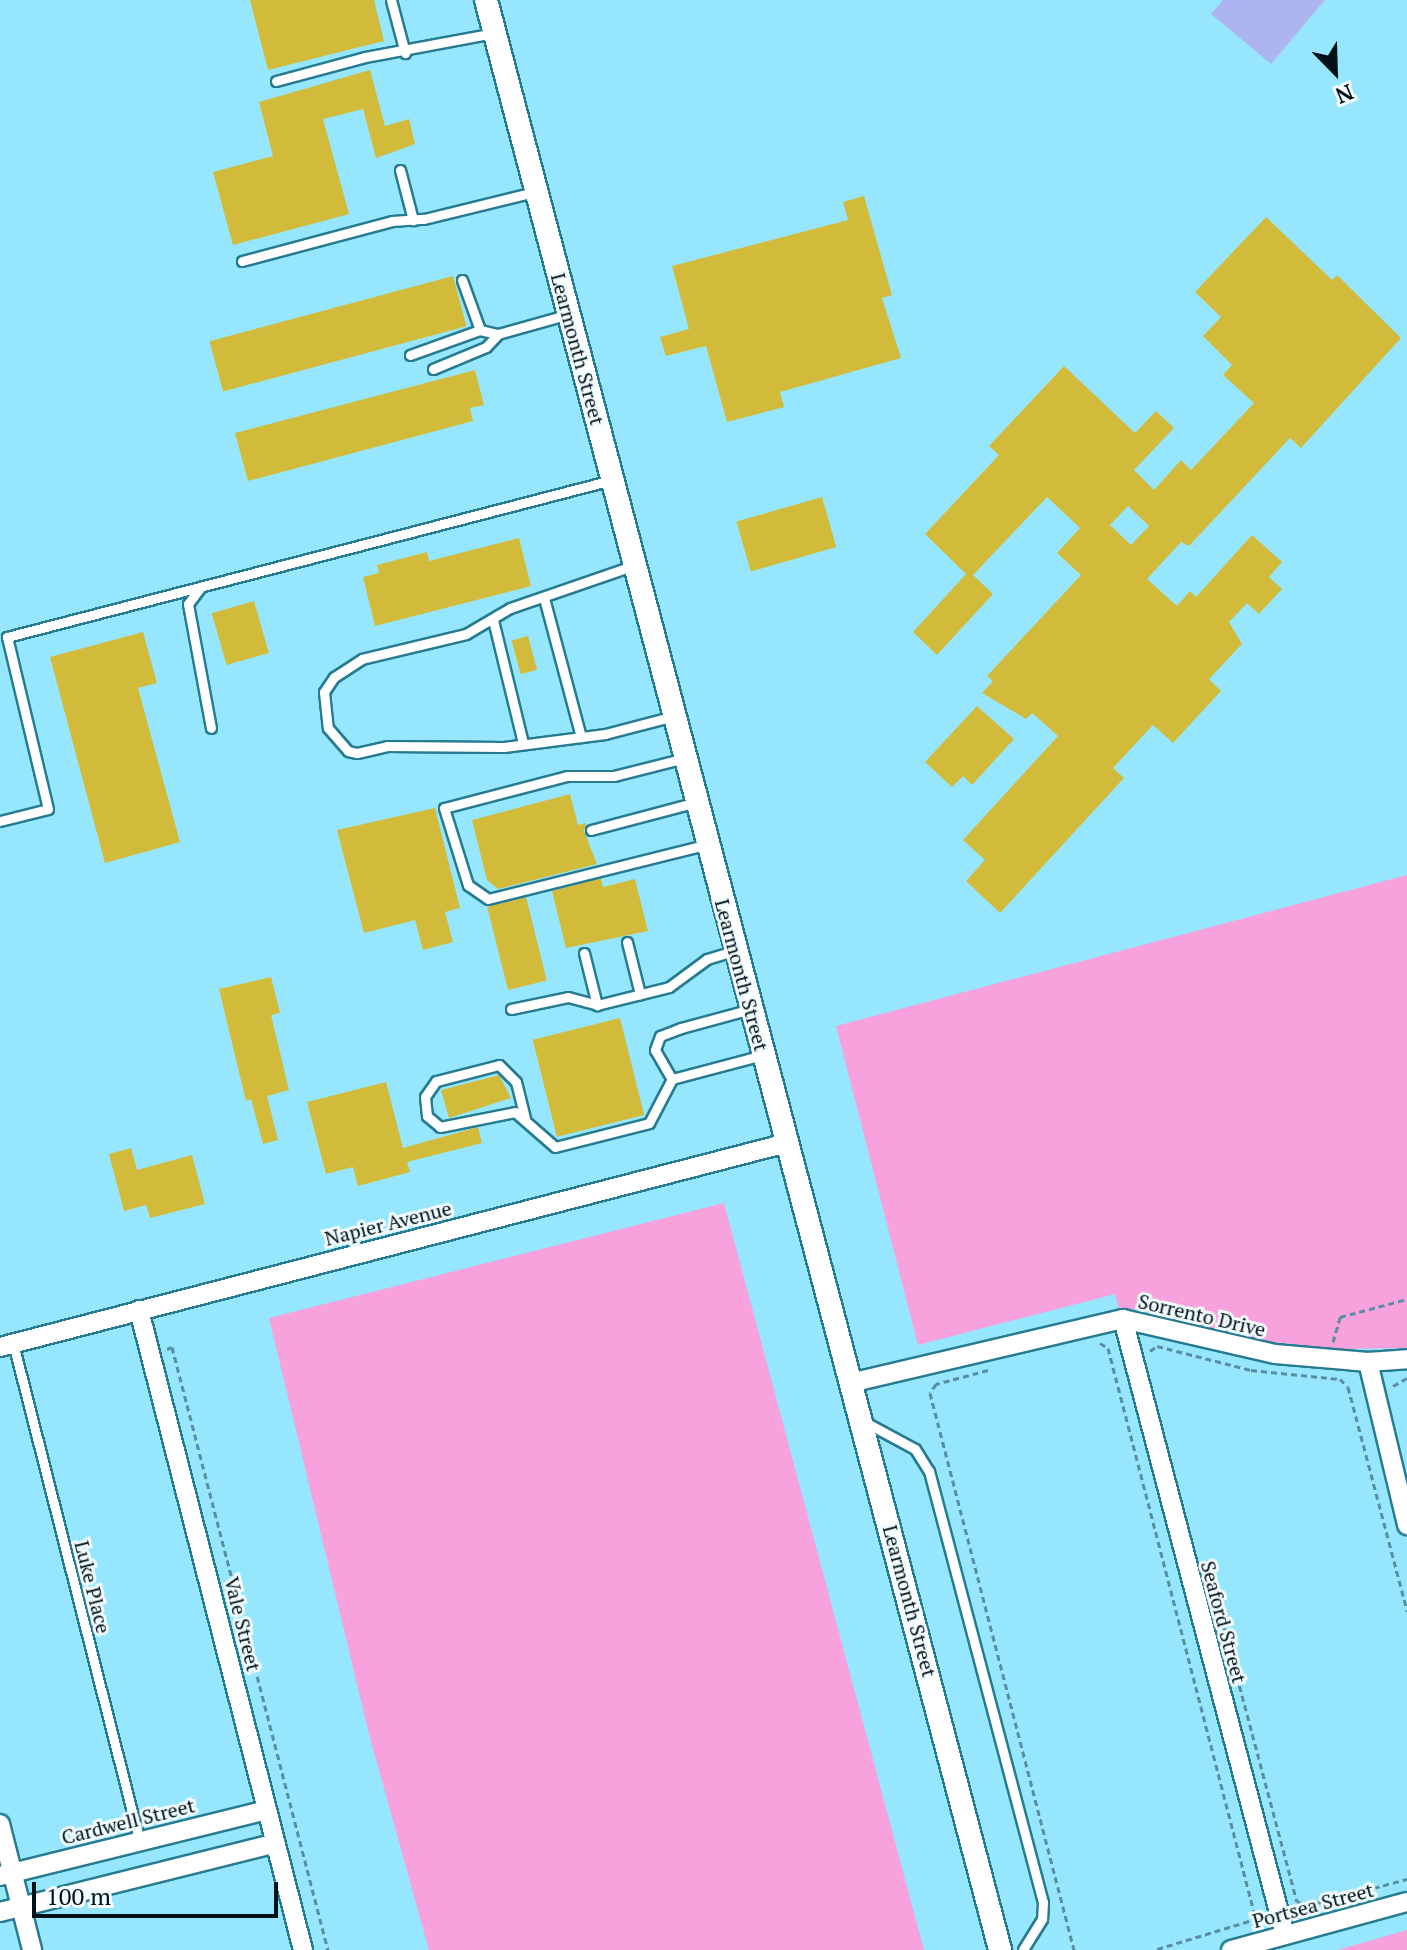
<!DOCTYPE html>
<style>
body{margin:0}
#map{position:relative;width:1407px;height:1950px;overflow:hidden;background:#96e7fe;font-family:"PT Serif",serif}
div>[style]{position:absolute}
.green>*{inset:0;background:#f7a1dd}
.water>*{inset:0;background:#adb5f1}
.building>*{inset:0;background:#d2bb3a;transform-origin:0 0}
.path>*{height:3px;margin-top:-1.5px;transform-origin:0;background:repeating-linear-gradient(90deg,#588f9f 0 6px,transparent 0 10px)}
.roads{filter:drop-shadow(2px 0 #267b91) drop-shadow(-2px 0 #267b91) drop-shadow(0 2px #267b91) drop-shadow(0 -2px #267b91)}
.service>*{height:9px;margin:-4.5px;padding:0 4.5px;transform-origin:4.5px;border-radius:4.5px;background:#fff}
.minor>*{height:18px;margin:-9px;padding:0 9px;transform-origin:9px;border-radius:9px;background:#fff}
.tertiary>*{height:22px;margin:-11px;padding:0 11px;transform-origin:11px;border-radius:11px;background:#fff}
span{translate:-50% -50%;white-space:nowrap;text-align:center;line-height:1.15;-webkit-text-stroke:6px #f2fbfe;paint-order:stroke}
.street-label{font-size:20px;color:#001117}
.north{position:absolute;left:1295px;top:32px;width:80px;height:80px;-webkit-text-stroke:6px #f2fbfe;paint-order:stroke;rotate:157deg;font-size:22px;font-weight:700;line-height:32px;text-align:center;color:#001117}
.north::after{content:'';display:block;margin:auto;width:28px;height:36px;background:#001117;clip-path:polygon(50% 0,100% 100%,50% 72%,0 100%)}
.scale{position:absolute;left:32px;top:1882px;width:246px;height:36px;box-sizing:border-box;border:4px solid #001117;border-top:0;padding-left:10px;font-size:24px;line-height:28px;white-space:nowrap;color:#001117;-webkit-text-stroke:6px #f2fbfe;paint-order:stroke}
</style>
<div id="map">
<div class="green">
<div style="clip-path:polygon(1407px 875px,1407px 1348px,1339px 1349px,1261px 1341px,1137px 1309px,1119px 1309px,1115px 1294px,918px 1345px,836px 1026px)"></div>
<div style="clip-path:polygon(724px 1203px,924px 1950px,429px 1950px,369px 1734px,269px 1318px)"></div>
<div style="clip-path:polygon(1407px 1930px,1407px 1950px,1337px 1950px)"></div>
</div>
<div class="water">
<div style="clip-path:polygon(1223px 0,1325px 0,1271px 64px,1211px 14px)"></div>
</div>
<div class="building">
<div style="clip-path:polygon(250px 0,374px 0,384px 41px,268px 70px)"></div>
<div style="clip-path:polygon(370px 70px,385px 126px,409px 119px,415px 144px,376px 158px,363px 109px,323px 119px,349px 214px,233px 245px,213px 172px,273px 156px,259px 102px)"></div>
<div style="clip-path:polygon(864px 196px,892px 295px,882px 298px,901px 358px,780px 392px,784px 407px,727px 422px,706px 346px,666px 356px,660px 337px,689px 329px,672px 266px,848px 220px,843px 202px)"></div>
<div style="clip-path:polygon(evenodd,1266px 217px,1332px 280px,1337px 275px,1401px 338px,1301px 448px,1290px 438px,1189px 546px,1181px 542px,1147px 579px,1177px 606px,1190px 591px,1196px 597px,1252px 535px,1282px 562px,1269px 577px,1282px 589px,1259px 614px,1247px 603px,1229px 622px,1242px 644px,1209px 679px,1221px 691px,1173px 743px,1153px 725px,1113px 768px,1124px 778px,1000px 913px,966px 881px,985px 860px,963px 840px,1058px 736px,1032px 713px,1026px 719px,982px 693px,993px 681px,987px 676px,1081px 575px,1057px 553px,1080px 528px,1047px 497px,973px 575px,993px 594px,937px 655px,913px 632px,966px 574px,925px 534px,999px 455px,989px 446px,1064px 366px,1135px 433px,1156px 411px,1174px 428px,1134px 470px,1154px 490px,1181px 460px,1191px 470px,1254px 403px,1223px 375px,1232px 365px,1203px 336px,1221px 317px,1195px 292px,1266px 217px,1128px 506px,1149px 526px,1131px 545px,1110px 525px,1128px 506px)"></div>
<div style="left:453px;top:276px;width:52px;height:252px;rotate:75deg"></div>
<div style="clip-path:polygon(475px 370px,484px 405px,470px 408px,473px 421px,248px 481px,235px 433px)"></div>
<div style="left:822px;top:497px;width:52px;height:89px;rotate:74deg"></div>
<div style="clip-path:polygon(519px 538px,531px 586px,375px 626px,363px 577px,379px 573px,377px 565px,427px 552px,429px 561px)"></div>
<div style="left:254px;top:601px;width:54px;height:44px;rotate:74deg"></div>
<div style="clip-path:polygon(143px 632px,157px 683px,138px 688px,180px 842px,105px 863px,50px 657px)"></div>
<div style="left:528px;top:636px;width:35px;height:17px;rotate:75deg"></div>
<div style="clip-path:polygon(977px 706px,1014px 739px,972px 785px,963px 776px,952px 787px,925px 762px)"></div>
<div style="clip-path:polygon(570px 794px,578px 825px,586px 823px,584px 831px,597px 864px,498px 889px,487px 880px,472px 820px)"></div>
<div style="clip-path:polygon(435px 808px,460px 908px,445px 912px,453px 942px,423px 950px,415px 920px,364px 933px,337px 830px)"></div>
<div style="clip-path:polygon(601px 878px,603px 887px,635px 879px,648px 931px,566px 948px,552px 891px)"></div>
<div style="left:526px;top:897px;width:86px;height:40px;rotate:76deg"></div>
<div style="clip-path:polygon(271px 977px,280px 1013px,271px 1015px,289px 1090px,267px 1096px,278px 1140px,263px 1144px,251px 1099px,246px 1101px,219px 989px)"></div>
<div style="left:620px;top:1018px;width:100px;height:90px;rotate:76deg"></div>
<div style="clip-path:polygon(499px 1075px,511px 1098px,449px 1118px,441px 1090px)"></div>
<div style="clip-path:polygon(386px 1082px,403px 1148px,478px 1127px,482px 1143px,407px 1162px,410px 1172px,358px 1186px,353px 1167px,326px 1174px,307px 1102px)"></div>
<div style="clip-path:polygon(131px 1148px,137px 1170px,192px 1155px,205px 1204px,150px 1218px,146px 1205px,124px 1211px,109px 1154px)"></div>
</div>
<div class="path">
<div style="left:1333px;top:1342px;width:26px;rotate:-74deg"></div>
<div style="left:1340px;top:1317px;width:69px;rotate:-15deg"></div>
<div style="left:1100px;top:1343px;width:9px;rotate:32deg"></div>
<div style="left:1108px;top:1348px;width:583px;rotate:75.49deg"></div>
<div style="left:1254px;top:1912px;width:10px;rotate:119deg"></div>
<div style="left:1249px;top:1921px;width:99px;rotate:163deg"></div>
<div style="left:167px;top:1349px;width:5px;rotate:-22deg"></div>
<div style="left:172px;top:1347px;width:623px;rotate:75.5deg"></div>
<div style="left:1150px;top:1351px;width:9px;rotate:-36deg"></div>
<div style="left:1157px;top:1346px;width:97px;rotate:14.3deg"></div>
<div style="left:1251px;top:1370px;width:89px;rotate:5.8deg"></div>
<div style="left:1340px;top:1379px;width:11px;rotate:45deg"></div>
<div style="left:1348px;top:1387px;width:232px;rotate:75.2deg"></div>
<div style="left:988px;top:1370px;width:54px;rotate:164.9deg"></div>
<div style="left:936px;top:1384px;width:11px;rotate:124deg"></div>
<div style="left:930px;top:1393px;width:575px;rotate:75.5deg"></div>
<div style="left:1393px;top:1386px;width:16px;rotate:-30deg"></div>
<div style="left:1206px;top:1560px;width:353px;rotate:75.1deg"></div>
<div style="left:1297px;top:1901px;width:10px;rotate:29deg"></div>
<div style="left:1306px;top:1906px;width:105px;rotate:-15deg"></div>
</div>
<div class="roads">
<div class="service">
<div style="left:391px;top:0;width:55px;rotate:75.2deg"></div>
<div style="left:276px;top:81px;width:92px;rotate:-15.1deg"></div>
<div style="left:365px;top:57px;width:132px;rotate:-10.5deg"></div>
<div style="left:400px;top:170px;width:52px;rotate:75.4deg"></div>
<div style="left:242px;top:261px;width:155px;rotate:-14.9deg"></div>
<div style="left:392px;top:221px;width:32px;rotate:-4deg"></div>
<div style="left:424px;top:219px;width:113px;rotate:-13.8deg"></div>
<div style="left:462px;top:280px;width:53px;rotate:70.2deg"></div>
<div style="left:480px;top:330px;width:18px;rotate:13deg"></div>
<div style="left:498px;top:334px;width:74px;rotate:-15.7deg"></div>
<div style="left:410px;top:355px;width:74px;rotate:-19.7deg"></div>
<div style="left:433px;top:369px;width:57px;rotate:-22.5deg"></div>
<div style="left:486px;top:347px;width:18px;rotate:-47deg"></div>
<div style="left:635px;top:565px;width:132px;rotate:161deg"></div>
<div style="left:510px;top:608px;width:51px;rotate:149.4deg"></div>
<div style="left:466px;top:634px;width:107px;rotate:166.5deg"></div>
<div style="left:362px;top:659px;width:33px;rotate:147deg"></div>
<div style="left:334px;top:677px;width:18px;rotate:124deg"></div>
<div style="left:324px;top:692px;width:36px;rotate:84deg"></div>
<div style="left:328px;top:728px;width:30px;rotate:49deg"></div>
<div style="left:348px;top:751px;width:9px;rotate:13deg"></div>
<div style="left:357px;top:753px;width:31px;rotate:-13deg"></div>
<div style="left:387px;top:746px;width:117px;rotate:0.5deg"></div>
<div style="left:504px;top:747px;width:102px;rotate:-7.3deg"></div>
<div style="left:605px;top:734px;width:71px;rotate:-14.6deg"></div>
<div style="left:200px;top:588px;width:20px;rotate:127deg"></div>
<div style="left:188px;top:604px;width:126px;rotate:79.5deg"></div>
<div style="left:544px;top:598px;width:144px;rotate:75.1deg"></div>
<div style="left:493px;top:620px;width:127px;rotate:76.3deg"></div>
<div style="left:685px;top:758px;width:73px;rotate:165.8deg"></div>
<div style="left:614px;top:776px;width:47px;rotate:180deg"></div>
<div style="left:567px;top:776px;width:127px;rotate:165.4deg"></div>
<div style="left:444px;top:808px;width:81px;rotate:72.7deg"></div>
<div style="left:468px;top:885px;width:24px;rotate:35deg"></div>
<div style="left:488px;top:899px;width:227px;rotate:-14deg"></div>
<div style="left:0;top:821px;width:49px;rotate:-14deg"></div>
<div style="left:48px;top:809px;width:177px;rotate:-103.4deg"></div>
<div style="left:7px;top:637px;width:625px;rotate:-14.55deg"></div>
<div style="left:591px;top:830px;width:110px;rotate:-14.8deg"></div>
<div style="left:627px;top:942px;width:54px;rotate:76deg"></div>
<div style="left:584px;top:953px;width:54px;rotate:76deg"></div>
<div style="left:511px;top:1009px;width:58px;rotate:-11.9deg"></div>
<div style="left:568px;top:997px;width:30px;rotate:15deg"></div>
<div style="left:597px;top:1005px;width:74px;rotate:-14deg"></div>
<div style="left:669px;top:987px;width:47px;rotate:-36.4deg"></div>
<div style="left:707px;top:959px;width:30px;rotate:-17deg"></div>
<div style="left:751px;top:1009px;width:73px;rotate:164.8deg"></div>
<div style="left:681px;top:1028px;width:22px;rotate:159deg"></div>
<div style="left:660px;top:1036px;width:15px;rotate:110deg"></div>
<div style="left:655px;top:1050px;width:34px;rotate:60deg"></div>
<div style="left:672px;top:1079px;width:94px;rotate:-14.8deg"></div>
<div style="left:525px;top:1118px;width:37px;rotate:-104deg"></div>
<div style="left:516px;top:1082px;width:24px;rotate:-135deg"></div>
<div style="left:499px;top:1065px;width:65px;rotate:165.7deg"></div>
<div style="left:436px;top:1081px;width:19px;rotate:125deg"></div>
<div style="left:425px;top:1097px;width:19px;rotate:84deg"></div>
<div style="left:427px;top:1116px;width:17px;rotate:40deg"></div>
<div style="left:440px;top:1127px;width:76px;rotate:-11.3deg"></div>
<div style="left:515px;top:1112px;width:53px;rotate:41.2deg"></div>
<div style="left:555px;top:1147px;width:97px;rotate:-14.3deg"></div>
<div style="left:649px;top:1123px;width:50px;rotate:-62.4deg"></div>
<div style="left:13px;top:1343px;width:512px;rotate:75.75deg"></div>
<div style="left:863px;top:1421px;width:59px;rotate:28.3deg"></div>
<div style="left:915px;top:1449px;width:26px;rotate:58deg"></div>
<div style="left:929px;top:1471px;width:446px;rotate:75.2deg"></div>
<div style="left:1043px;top:1902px;width:17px;rotate:93deg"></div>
<div style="left:1042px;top:1919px;width:36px;rotate:122deg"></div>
</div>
<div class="minor">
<div style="left:139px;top:1310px;width:661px;rotate:75.63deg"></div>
<div style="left:1123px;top:1319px;width:637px;rotate:75.27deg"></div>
<div style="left:0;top:1347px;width:813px;rotate:-14.53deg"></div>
<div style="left:1368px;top:1362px;width:168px;rotate:76.5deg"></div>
<div style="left:850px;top:1383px;width:280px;rotate:-13.2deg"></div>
<div style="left:1123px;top:1319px;width:156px;rotate:13deg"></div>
<div style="left:1275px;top:1354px;width:93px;rotate:4.9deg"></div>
<div style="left:1368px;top:1362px;width:39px;rotate:-4deg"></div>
<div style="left:0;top:1824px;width:130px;rotate:75.7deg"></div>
<div style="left:0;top:1876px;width:275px;rotate:-13.9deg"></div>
<div style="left:0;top:1912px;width:284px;rotate:-14deg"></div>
<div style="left:1231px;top:1950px;width:182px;rotate:-15.3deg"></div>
</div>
<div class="tertiary">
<div style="left:486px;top:0;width:2017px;rotate:75.23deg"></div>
</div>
</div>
<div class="street-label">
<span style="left:578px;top:349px;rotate:75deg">Learmonth Street</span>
<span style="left:742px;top:975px;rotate:75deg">Learmonth Street</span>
<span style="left:388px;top:1223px;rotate:-14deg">Napier Avenue</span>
<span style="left:1202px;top:1315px;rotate:13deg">Sorrento Drive</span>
<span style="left:93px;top:1587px;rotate:76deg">Luke Place</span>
<span style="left:910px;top:1601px;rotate:75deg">Learmonth Street</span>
<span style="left:1224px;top:1622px;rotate:75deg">Seaford Street</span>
<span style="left:243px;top:1624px;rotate:76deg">Vale Street</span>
<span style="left:128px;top:1821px;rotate:-14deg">Cardwell Street</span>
<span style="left:1313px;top:1905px;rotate:-15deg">Portsea Street</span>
</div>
<div class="north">N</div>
<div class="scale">100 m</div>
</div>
